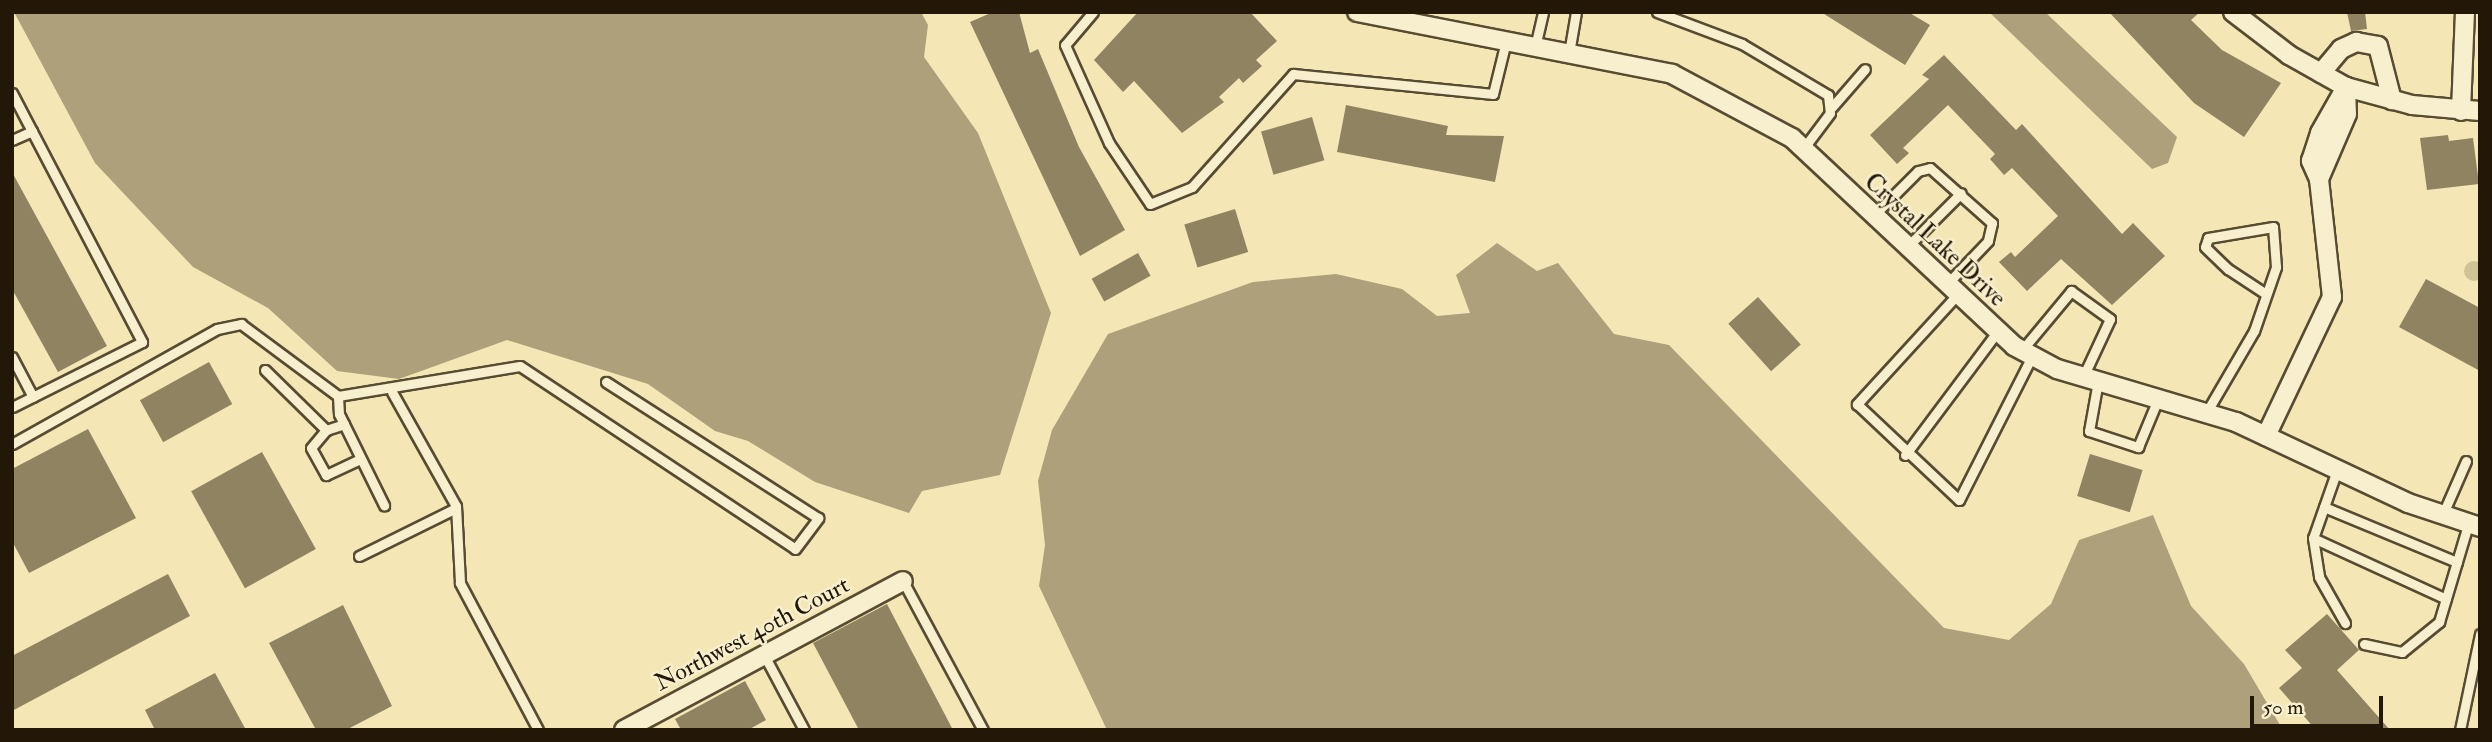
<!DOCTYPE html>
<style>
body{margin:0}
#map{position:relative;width:2492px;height:742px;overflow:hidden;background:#f4e7b5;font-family:"IM FELL Double Pica",serif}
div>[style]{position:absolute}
.green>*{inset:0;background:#d0c497}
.round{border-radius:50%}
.water>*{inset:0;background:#ada07a}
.building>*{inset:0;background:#908361;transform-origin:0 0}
.roads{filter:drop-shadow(2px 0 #574b32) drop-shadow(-2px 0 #574b32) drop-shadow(0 2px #574b32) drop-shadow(0 -2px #574b32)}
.service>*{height:9px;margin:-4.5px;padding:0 4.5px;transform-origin:4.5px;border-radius:4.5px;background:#f8efcf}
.minor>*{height:18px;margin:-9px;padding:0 9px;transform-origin:9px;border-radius:9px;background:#f8efcf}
span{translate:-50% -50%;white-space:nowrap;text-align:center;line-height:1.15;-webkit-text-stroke:5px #f8efcf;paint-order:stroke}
.street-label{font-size:24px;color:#231707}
.frame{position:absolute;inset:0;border:14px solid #231707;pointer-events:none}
.scale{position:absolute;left:2250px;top:696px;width:133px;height:32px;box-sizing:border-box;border:4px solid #231707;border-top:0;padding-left:9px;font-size:21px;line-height:24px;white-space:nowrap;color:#231707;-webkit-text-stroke:5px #f8efcf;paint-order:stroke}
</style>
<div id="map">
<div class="green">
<div class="round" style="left:2464px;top:261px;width:20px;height:20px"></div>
</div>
<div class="water">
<div style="clip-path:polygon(14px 12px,921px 12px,928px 25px,924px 57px,978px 133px,1051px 313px,1000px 475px,922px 491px,909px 513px,815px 482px,748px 441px,715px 431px,648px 384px,507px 340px,399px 379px,337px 371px,268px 308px,193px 267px,95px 163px)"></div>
<div style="clip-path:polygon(1989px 12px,2045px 12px,2177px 137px,2168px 163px,2152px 169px)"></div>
<div style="clip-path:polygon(1497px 243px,1537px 271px,1558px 263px,1614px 334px,1669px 345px,1944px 628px,2009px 640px,2051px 604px,2079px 540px,2153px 515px,2191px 606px,2244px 664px,2283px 730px,1107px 730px,1039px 586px,1045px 545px,1038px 481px,1052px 430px,1108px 334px,1253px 282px,1336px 274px,1402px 289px,1437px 316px,1470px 313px,1456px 275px)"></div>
</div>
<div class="building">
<div style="clip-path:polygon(993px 12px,1019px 12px,1030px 53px,1038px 49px,1079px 147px,1125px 230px,1080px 256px,970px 22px)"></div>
<div style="clip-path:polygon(1138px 12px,1250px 12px,1277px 41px,1256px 60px,1262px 66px,1243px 83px,1239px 78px,1219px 97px,1224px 102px,1182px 133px,1134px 81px,1123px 92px,1094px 60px)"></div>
<div style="clip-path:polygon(1821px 12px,1908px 12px,1930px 25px,1905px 65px)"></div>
<div style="clip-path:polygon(2109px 12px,2200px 12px,2191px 20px,2222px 50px,2281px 83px,2244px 137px,2194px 103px)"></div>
<div style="clip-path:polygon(2347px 12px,2365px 12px,2367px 29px,2351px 31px)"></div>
<div style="clip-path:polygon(1944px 55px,2016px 130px,2022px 124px,2122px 234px,2133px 223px,2165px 256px,2112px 305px,2061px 259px,2027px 291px,1999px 262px,2011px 252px,2015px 257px,2058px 216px,2012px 168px,2004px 175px,1990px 159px,1995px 154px,1948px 105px,1903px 148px,1909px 153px,1897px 164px,1870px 135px,1929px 79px,1922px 75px)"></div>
<div style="clip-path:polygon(1346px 105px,1448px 126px,1446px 135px,1504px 136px,1495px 182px,1337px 152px)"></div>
<div style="left:1312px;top:117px;width:45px;height:53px;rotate:74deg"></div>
<div style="clip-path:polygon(2448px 135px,2449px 141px,2473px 138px,2479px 184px,2427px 190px,2420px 138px)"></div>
<div style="clip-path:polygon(12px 172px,107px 346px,58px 372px,12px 289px)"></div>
<div style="left:1235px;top:209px;width:45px;height:53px;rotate:73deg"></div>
<div style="left:1138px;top:253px;width:26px;height:53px;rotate:61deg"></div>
<div style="clip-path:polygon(2426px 279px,2480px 308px,2480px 371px,2399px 327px)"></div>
<div style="left:1758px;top:297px;width:64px;height:40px;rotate:48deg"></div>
<div style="left:209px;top:362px;width:48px;height:79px;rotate:61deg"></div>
<div style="clip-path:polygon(88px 429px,136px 518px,29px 573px,12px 541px,12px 469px)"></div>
<div style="left:262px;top:452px;width:111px;height:81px;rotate:61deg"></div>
<div style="left:2090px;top:454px;width:55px;height:44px;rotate:17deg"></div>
<div style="clip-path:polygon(168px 574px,190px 616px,12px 711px,12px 656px)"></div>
<div style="clip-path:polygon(887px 604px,953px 730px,859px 730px,813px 643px)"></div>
<div style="clip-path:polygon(343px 605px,392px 706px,346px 730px,316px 730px,269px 643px)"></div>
<div style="clip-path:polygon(2327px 614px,2359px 650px,2337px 670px,2390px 730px,2316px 730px,2279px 688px,2302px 668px,2285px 650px)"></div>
<div style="clip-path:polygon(215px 673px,246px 730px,155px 730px,145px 710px)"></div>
<div style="clip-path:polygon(745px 681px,766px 720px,748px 730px,681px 730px,675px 719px)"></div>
</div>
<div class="roads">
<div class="service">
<div style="left:1093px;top:12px;width:43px;rotate:130.3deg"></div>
<div style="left:1065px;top:45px;width:107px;rotate:65.8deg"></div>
<div style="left:1109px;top:143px;width:73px;rotate:56.1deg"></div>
<div style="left:1150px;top:204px;width:45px;rotate:-22deg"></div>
<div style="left:1192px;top:187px;width:152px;rotate:-48.2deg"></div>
<div style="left:1293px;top:74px;width:201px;rotate:5.7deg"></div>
<div style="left:1493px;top:94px;width:55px;rotate:-76.2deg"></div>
<div style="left:1657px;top:12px;width:91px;rotate:20.6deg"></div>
<div style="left:1742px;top:44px;width:100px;rotate:30.7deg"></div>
<div style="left:1828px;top:95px;width:18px;rotate:84deg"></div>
<div style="left:1830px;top:113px;width:45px;rotate:126.9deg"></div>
<div style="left:1535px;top:47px;width:36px;rotate:-77deg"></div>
<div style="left:1569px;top:53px;width:42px;rotate:-80.3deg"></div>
<div style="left:12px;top:93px;width:281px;rotate:62.4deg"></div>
<div style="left:142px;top:342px;width:145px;rotate:153.4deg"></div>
<div style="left:1832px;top:107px;width:50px;rotate:-49deg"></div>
<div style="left:12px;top:140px;width:22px;rotate:-24deg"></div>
<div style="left:1874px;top:215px;width:62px;rotate:-45deg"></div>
<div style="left:1918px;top:171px;width:12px;rotate:-14deg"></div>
<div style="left:1930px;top:168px;width:83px;rotate:41.6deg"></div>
<div style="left:1992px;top:223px;width:18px;rotate:103deg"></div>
<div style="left:1988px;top:241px;width:62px;rotate:133.7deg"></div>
<div style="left:1907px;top:247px;width:76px;rotate:-45deg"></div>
<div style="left:1956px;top:296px;width:147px;rotate:132.5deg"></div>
<div style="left:1857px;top:404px;width:140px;rotate:43.3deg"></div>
<div style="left:1959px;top:500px;width:161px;rotate:-63.1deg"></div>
<div style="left:2022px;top:350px;width:77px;rotate:-50.3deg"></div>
<div style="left:2071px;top:291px;width:48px;rotate:35.7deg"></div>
<div style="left:2110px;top:319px;width:64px;rotate:115deg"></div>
<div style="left:12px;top:357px;width:45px;rotate:62.3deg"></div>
<div style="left:265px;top:370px;width:86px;rotate:44.5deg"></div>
<div style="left:326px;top:430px;width:19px;rotate:-18deg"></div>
<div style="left:2098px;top:381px;width:51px;rotate:100.2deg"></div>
<div style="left:2089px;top:431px;width:52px;rotate:18.1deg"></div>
<div style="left:2138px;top:447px;width:52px;rotate:-67.4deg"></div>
<div style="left:392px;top:392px;width:131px;rotate:60.7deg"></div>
<div style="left:456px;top:506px;width:77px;rotate:87deg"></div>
<div style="left:460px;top:583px;width:166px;rotate:62deg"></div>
<div style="left:338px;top:396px;width:18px;rotate:87deg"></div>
<div style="left:339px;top:414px;width:102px;rotate:63.7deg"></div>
<div style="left:2206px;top:413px;width:95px;rotate:-59.7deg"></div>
<div style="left:2254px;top:331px;width:68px;rotate:-71deg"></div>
<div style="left:2276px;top:267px;width:40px;rotate:-94.3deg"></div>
<div style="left:2273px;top:227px;width:66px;rotate:170.4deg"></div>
<div style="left:2208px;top:238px;width:9px;rotate:108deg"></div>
<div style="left:2205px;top:247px;width:32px;rotate:44deg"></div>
<div style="left:2228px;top:269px;width:45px;rotate:33.3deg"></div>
<div style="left:326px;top:430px;width:23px;rotate:130deg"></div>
<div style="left:311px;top:448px;width:31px;rotate:61deg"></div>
<div style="left:326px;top:475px;width:38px;rotate:-25deg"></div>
<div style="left:12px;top:444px;width:235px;rotate:-29.3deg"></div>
<div style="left:217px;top:329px;width:25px;rotate:-12deg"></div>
<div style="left:241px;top:324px;width:121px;rotate:36.6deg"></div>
<div style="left:338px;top:396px;width:184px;rotate:-9.4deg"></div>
<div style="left:520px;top:366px;width:330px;rotate:33.6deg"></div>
<div style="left:795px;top:549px;width:39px;rotate:-53deg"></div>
<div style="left:818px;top:518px;width:252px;rotate:-147.3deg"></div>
<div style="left:1905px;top:455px;width:154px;rotate:-53.2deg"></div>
<div style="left:2337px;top:470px;width:72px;rotate:109.4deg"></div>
<div style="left:2313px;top:538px;width:39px;rotate:81deg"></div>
<div style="left:2319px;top:577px;width:53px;rotate:60.5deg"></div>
<div style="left:2324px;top:507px;width:144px;rotate:22.5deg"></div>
<div style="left:2442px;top:516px;width:60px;rotate:-66.4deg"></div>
<div style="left:2313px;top:538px;width:146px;rotate:24.6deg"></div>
<div style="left:359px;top:556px;width:108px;rotate:-26.3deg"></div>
<div style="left:903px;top:581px;width:169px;rotate:61.8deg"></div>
<div style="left:2364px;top:644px;width:39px;rotate:12deg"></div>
<div style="left:2402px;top:652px;width:48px;rotate:-39deg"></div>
<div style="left:2439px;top:622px;width:101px;rotate:-73.4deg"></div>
<div style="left:764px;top:655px;width:85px;rotate:61.9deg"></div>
<div style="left:2460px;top:730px;width:98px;rotate:-78.2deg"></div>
</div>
<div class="minor">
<div style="left:1357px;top:12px;width:321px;rotate:11.1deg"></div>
<div style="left:1672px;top:74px;width:136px;rotate:28.1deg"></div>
<div style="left:1792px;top:138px;width:304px;rotate:43.1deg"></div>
<div style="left:2014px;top:346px;width:49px;rotate:28.1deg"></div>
<div style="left:2057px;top:369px;width:187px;rotate:16.5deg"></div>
<div style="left:2236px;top:422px;width:190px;rotate:25.2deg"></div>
<div style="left:2408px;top:503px;width:76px;rotate:18.4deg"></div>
<div style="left:2233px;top:12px;width:71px;rotate:37.5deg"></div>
<div style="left:2289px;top:55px;width:65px;rotate:29.3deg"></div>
<div style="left:2346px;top:87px;width:68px;rotate:15.3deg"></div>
<div style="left:2412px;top:105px;width:68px;rotate:5deg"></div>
<div style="left:2321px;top:73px;width:31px;rotate:-50deg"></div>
<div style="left:2341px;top:49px;width:17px;rotate:-25deg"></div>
<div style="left:2356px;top:42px;width:22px;rotate:10deg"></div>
<div style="left:2378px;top:46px;width:56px;rotate:75.5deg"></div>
<div style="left:2346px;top:87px;width:27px;rotate:88deg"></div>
<div style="left:2347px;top:114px;width:71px;rotate:113.3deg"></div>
<div style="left:2319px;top:179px;width:20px;rotate:-114deg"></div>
<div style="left:2311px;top:161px;width:29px;rotate:-72deg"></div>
<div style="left:2320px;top:133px;width:53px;rotate:-60.5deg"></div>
<div style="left:2461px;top:111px;width:99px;rotate:-87.7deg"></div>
<div style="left:2266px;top:436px;width:154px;rotate:-64.6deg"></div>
<div style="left:2332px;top:297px;width:119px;rotate:-96.3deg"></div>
<div style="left:624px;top:730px;width:316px;rotate:-28.1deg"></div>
</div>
</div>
<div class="street-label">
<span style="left:1935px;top:240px;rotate:43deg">Crystal Lake Drive</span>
<span style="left:752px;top:634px;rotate:-28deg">Northwest 40th Court</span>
</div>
<div class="frame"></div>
<div class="scale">50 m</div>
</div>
